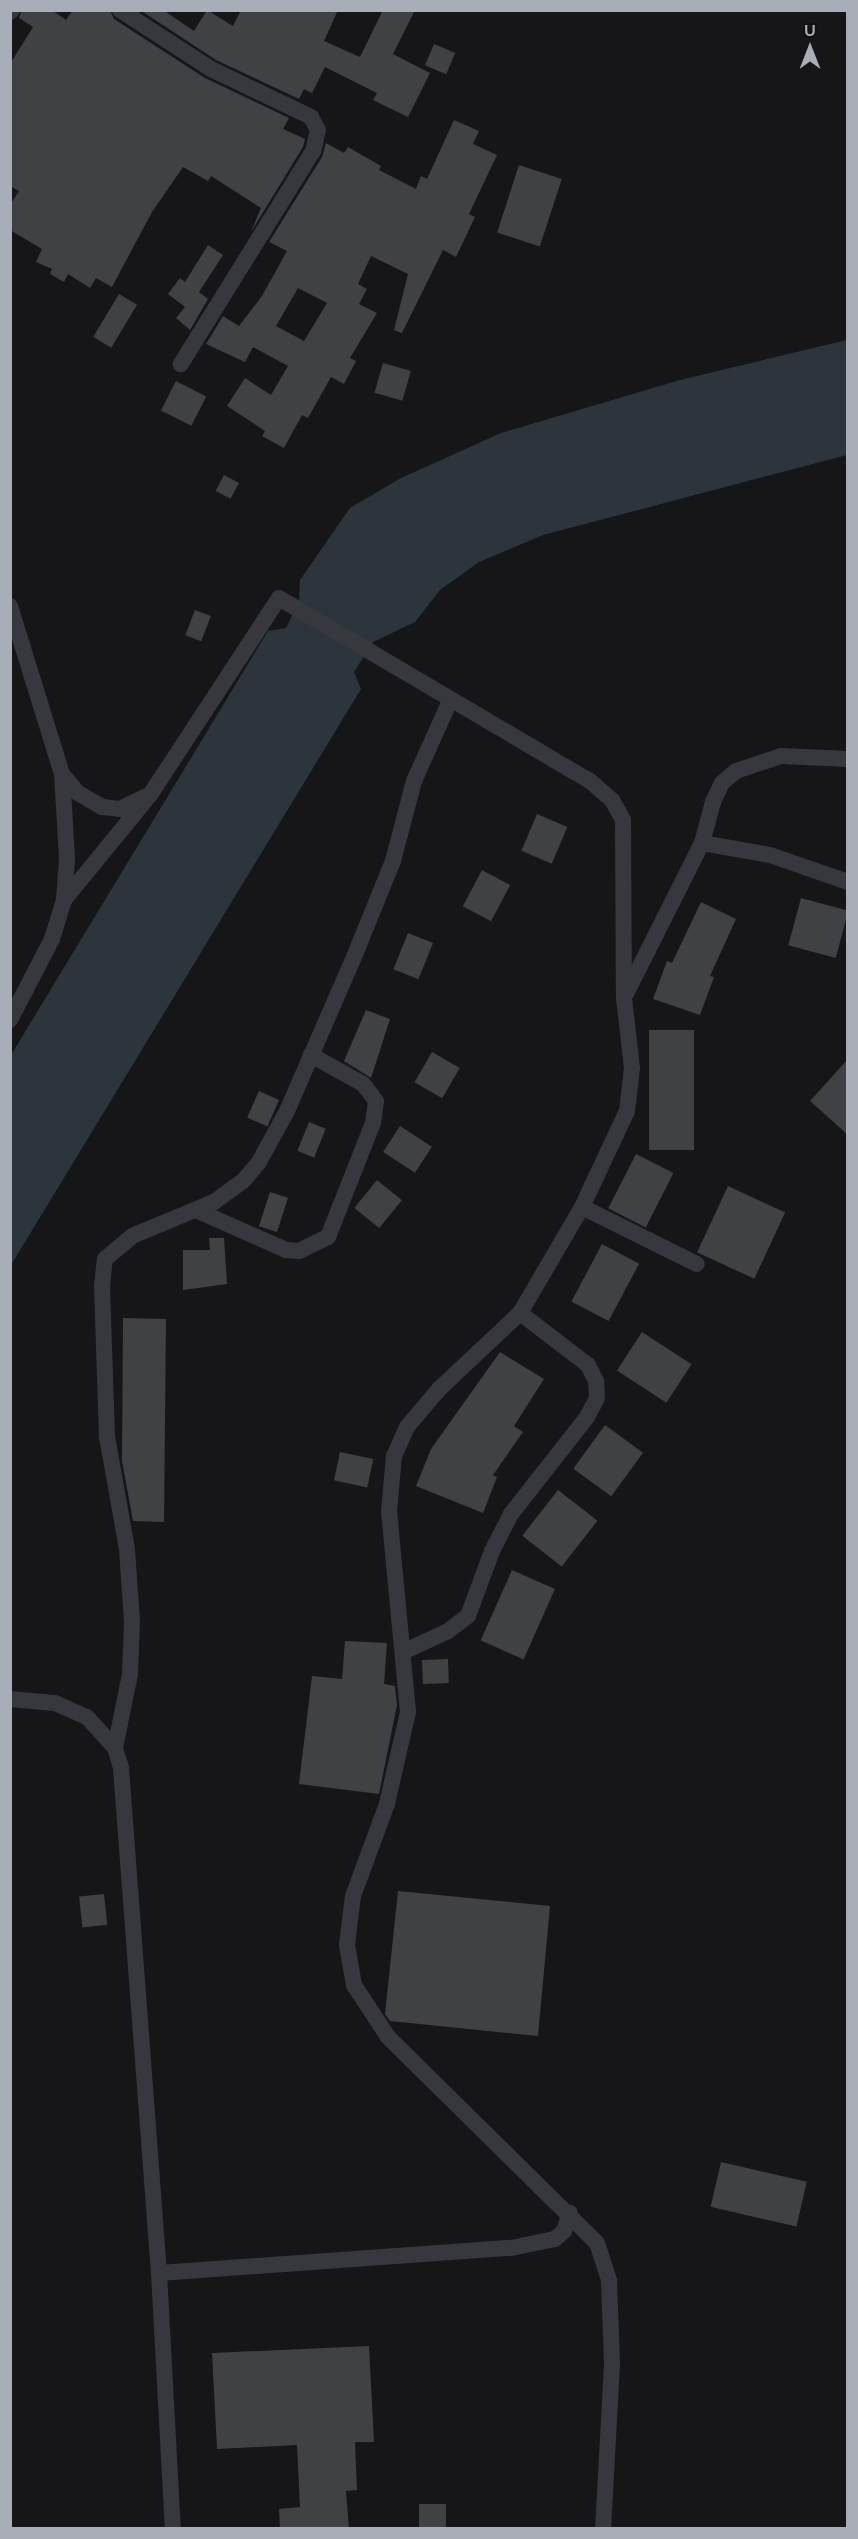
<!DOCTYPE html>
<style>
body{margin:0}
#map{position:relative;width:858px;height:2539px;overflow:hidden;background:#161618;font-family:Lato,sans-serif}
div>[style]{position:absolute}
.water>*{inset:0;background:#2c353c}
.building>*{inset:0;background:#404145;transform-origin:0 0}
.minor>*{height:16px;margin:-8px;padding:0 8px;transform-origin:8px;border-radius:8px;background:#37383d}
span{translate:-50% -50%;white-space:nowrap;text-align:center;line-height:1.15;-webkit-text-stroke:4.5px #111113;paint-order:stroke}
.frame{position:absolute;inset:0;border:12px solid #a8adb8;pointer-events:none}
.north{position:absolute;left:780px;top:18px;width:60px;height:60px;-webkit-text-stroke:4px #111113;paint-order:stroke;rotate:0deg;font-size:16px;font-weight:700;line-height:24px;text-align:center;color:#a8adb8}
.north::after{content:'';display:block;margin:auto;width:21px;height:27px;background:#a8adb8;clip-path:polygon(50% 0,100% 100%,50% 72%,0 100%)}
</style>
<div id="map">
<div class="water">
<div style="clip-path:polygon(847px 340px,847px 455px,543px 535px,479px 562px,440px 590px,415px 622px,373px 642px,354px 672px,361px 689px,11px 1265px,11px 1055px,268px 631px,286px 628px,299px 602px,300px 580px,350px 508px,401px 478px,501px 433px,680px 380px)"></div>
</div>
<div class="building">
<div style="clip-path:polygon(22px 10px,52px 10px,66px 20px,73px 10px,110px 10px,114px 19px,205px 78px,289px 118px,283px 129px,305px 139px,303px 147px,251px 232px,261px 208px,211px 176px,208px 181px,183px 167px,152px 212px,112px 287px,96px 278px,90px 288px,68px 274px,64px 282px,50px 274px,52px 269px,36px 262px,42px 249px,10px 230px,10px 205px,19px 191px,10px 186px,10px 64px,33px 27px,19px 18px)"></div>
<div style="clip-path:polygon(140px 10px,163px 10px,194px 31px,207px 10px,233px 26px,241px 10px,338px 10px,324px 41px,360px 57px,383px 10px,415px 10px,393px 54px,430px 73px,408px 117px,373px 100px,377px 93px,325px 67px,312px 93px,304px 89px,299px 99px,216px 60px)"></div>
<div style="left:434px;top:44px;width:23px;height:23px;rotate:23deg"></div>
<div style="clip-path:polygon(evenodd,454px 120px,479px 131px,473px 144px,497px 155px,469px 214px,475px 217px,456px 257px,443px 250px,402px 333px,394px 330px,408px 274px,371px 256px,358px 284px,367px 289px,359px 304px,377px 313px,350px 358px,356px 361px,344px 384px,331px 377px,308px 418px,302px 415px,284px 448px,262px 436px,265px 431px,227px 406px,245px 378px,271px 395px,288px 366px,253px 347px,245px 362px,206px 344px,223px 316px,239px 326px,262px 296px,287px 251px,269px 242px,322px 157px,326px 143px,344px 153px,348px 147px,381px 166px,379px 170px,416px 189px,421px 176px,427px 179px,454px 120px,298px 288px,327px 303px,304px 341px,276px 326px,298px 288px)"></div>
<div style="left:519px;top:165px;width:45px;height:71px;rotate:18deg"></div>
<div style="clip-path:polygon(208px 245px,223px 255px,199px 292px,208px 299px,190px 330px,176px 318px,185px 307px,168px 294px,180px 278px,185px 282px)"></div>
<div style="left:119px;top:294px;width:21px;height:50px;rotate:31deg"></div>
<div style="left:383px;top:363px;width:29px;height:31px;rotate:16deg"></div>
<div style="left:176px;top:381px;width:34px;height:33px;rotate:27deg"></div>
<div style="left:224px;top:475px;width:17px;height:18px;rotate:28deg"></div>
<div style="left:195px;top:610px;width:17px;height:27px;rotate:21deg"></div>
<div style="left:537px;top:814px;width:33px;height:40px;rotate:23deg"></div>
<div style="left:482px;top:870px;width:32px;height:41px;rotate:28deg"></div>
<div style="left:801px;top:898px;width:49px;height:49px;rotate:15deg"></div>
<div style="clip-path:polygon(701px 902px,736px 919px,710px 976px,714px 977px,700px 1015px,653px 999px,667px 961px,672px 963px)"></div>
<div style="left:408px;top:933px;width:27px;height:39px;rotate:22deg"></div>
<div style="clip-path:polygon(366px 1010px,390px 1019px,371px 1078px,344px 1061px)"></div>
<div style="left:649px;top:1030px;width:45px;height:120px"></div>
<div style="left:432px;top:1052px;width:32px;height:35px;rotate:30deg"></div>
<div style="clip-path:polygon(848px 1059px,848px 1135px,810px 1101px)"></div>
<div style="left:259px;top:1091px;width:22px;height:29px;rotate:24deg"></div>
<div style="left:309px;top:1122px;width:18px;height:31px;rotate:22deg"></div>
<div style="left:400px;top:1126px;width:38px;height:31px;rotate:33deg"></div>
<div style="left:636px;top:1154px;width:42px;height:61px;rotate:27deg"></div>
<div style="left:377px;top:1180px;width:32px;height:36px;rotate:39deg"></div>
<div style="left:728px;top:1186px;width:63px;height:73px;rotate:25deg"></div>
<div style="left:270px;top:1192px;width:19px;height:36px;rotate:18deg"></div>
<div style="clip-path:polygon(209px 1238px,224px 1238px,227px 1284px,183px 1290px,183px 1250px,210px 1250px)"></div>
<div style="left:602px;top:1244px;width:42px;height:65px;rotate:28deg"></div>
<div style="clip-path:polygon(123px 1318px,166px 1319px,164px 1522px,133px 1521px,122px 1461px)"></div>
<div style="left:642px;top:1332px;width:59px;height:46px;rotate:33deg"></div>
<div style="clip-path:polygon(500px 1352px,544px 1379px,514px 1426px,523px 1432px,493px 1475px,497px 1477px,483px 1513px,416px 1486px,431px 1449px)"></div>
<div style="left:605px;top:1425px;width:47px;height:54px;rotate:36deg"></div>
<div style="left:340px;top:1452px;width:34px;height:29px;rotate:12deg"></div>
<div style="left:558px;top:1490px;width:50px;height:58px;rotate:38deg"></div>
<div style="left:512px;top:1570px;width:47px;height:77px;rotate:24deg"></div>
<div style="clip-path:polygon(345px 1641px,387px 1643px,384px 1684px,395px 1686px,397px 1705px,379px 1794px,299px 1784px,312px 1676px,342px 1679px)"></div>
<div style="left:448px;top:1659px;width:24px;height:26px;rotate:88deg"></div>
<div style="clip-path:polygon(398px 1891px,550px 1906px,538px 2036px,390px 2021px,385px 2014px)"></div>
<div style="left:104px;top:1894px;width:31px;height:25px;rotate:84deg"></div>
<div style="left:721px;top:2162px;width:88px;height:46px;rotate:13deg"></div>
<div style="clip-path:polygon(369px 2346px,374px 2442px,355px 2442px,357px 2490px,346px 2491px,349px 2529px,280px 2529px,279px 2509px,300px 2507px,297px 2445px,217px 2449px,212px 2353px)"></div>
<div style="left:419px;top:2504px;width:27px;height:25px"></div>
</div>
<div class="minor">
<div style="left:120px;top:10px;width:108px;rotate:33deg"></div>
<div style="left:211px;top:69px;width:111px;rotate:25.6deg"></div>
<div style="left:311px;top:117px;width:15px;rotate:62deg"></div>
<div style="left:318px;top:130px;width:22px;rotate:103deg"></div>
<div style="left:313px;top:151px;width:251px;rotate:121.8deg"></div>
<div style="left:10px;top:12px;width:3px;rotate:-45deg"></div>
<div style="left:10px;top:606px;width:176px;rotate:72.8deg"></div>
<div style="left:62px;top:774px;width:85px;rotate:86.6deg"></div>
<div style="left:67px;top:859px;width:41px;rotate:94.2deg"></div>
<div style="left:64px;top:900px;width:41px;rotate:107.1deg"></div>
<div style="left:52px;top:939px;width:91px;rotate:117.4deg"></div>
<div style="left:62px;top:774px;width:25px;rotate:50deg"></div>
<div style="left:78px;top:793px;width:28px;rotate:30deg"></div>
<div style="left:102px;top:807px;width:18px;rotate:6deg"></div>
<div style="left:120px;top:809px;width:28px;rotate:-26deg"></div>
<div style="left:702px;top:843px;width:42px;rotate:-75deg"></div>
<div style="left:713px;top:802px;width:21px;rotate:-65deg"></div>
<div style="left:722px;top:783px;width:18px;rotate:-41deg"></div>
<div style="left:736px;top:771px;width:47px;rotate:-18.4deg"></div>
<div style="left:781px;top:756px;width:67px;rotate:2.6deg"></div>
<div style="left:64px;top:900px;width:136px;rotate:-50.7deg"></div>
<div style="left:150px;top:795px;width:235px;rotate:-56.8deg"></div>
<div style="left:279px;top:598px;width:361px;rotate:30.5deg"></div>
<div style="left:590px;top:781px;width:29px;rotate:41deg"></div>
<div style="left:612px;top:800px;width:23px;rotate:61deg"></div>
<div style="left:623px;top:820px;width:178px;rotate:89.7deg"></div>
<div style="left:624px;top:998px;width:70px;rotate:83.5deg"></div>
<div style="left:632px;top:1068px;width:43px;rotate:96.6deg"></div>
<div style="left:627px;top:1111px;width:106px;rotate:115.1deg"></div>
<div style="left:582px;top:1207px;width:123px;rotate:120.3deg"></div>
<div style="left:520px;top:1313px;width:110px;rotate:136.8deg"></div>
<div style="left:440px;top:1388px;width:51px;rotate:130.2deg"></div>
<div style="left:407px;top:1427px;width:32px;rotate:114deg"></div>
<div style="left:394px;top:1456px;width:55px;rotate:95.2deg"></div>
<div style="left:389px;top:1511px;width:202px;rotate:84.6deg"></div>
<div style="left:408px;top:1712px;width:94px;rotate:102.9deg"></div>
<div style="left:387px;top:1804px;width:98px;rotate:110.3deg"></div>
<div style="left:353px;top:1896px;width:49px;rotate:97deg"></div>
<div style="left:347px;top:1945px;width:41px;rotate:80.1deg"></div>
<div style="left:354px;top:1985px;width:62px;rotate:56.8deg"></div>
<div style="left:388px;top:2037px;width:293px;rotate:44.6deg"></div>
<div style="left:597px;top:2243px;width:40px;rotate:72deg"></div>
<div style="left:609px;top:2281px;width:83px;rotate:87.9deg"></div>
<div style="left:612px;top:2364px;width:164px;rotate:93.1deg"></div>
<div style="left:626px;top:994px;width:169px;rotate:-63.3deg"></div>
<div style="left:702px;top:843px;width:69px;rotate:10deg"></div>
<div style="left:770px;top:855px;width:83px;rotate:19.1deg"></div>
<div style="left:582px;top:1207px;width:128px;rotate:26.4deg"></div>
<div style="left:198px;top:1211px;width:96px;rotate:23.9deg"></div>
<div style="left:286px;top:1250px;width:13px;rotate:4deg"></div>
<div style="left:299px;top:1251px;width:32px;rotate:-26deg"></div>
<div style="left:328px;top:1237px;width:123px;rotate:-68.5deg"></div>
<div style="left:373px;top:1123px;width:22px;rotate:-82deg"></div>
<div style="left:376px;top:1101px;width:21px;rotate:-127deg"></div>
<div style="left:363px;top:1084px;width:60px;rotate:-150.9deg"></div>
<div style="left:405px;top:1651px;width:47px;rotate:-24.9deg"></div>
<div style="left:448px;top:1631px;width:25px;rotate:-37deg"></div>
<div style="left:468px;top:1616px;width:69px;rotate:-69.7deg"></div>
<div style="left:492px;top:1551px;width:42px;rotate:-62.8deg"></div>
<div style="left:511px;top:1514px;width:123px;rotate:-51.9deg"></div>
<div style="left:587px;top:1417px;width:21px;rotate:-62deg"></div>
<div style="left:597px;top:1398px;width:17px;rotate:-93deg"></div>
<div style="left:596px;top:1381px;width:18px;rotate:-117deg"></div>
<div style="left:588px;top:1365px;width:86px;rotate:-142.6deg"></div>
<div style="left:10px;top:1699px;width:45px;rotate:5.1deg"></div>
<div style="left:55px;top:1703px;width:35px;rotate:24deg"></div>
<div style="left:87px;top:1717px;width:42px;rotate:47.9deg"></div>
<div style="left:115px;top:1748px;width:21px;rotate:73deg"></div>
<div style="left:121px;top:1768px;width:506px;rotate:85.7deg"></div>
<div style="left:159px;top:2273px;width:255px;rotate:86.9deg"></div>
<div style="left:115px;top:1748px;width:76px;rotate:-78.5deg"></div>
<div style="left:130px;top:1674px;width:53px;rotate:-87.8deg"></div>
<div style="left:132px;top:1621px;width:72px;rotate:-94deg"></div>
<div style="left:127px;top:1549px;width:114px;rotate:-100.1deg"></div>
<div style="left:107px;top:1437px;width:151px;rotate:-91.9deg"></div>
<div style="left:102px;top:1286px;width:27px;rotate:-84deg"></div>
<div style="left:105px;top:1259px;width:35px;rotate:-40deg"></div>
<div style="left:132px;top:1236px;width:89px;rotate:-22.5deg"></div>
<div style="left:214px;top:1202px;width:37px;rotate:-36deg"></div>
<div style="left:244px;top:1180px;width:23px;rotate:-50deg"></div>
<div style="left:259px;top:1162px;width:58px;rotate:-61.2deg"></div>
<div style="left:287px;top:1111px;width:173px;rotate:-66.5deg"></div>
<div style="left:356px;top:952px;width:98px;rotate:-67.9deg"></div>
<div style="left:393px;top:861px;width:83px;rotate:-75.3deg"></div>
<div style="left:414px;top:781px;width:88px;rotate:-65.8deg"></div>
<div style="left:159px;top:2273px;width:353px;rotate:-4.1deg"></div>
<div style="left:511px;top:2248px;width:45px;rotate:-11.6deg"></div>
<div style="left:555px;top:2239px;width:12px;rotate:-42deg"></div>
<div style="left:564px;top:2231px;width:19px;rotate:-72deg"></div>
</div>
<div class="frame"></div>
<div class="north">U</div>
</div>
